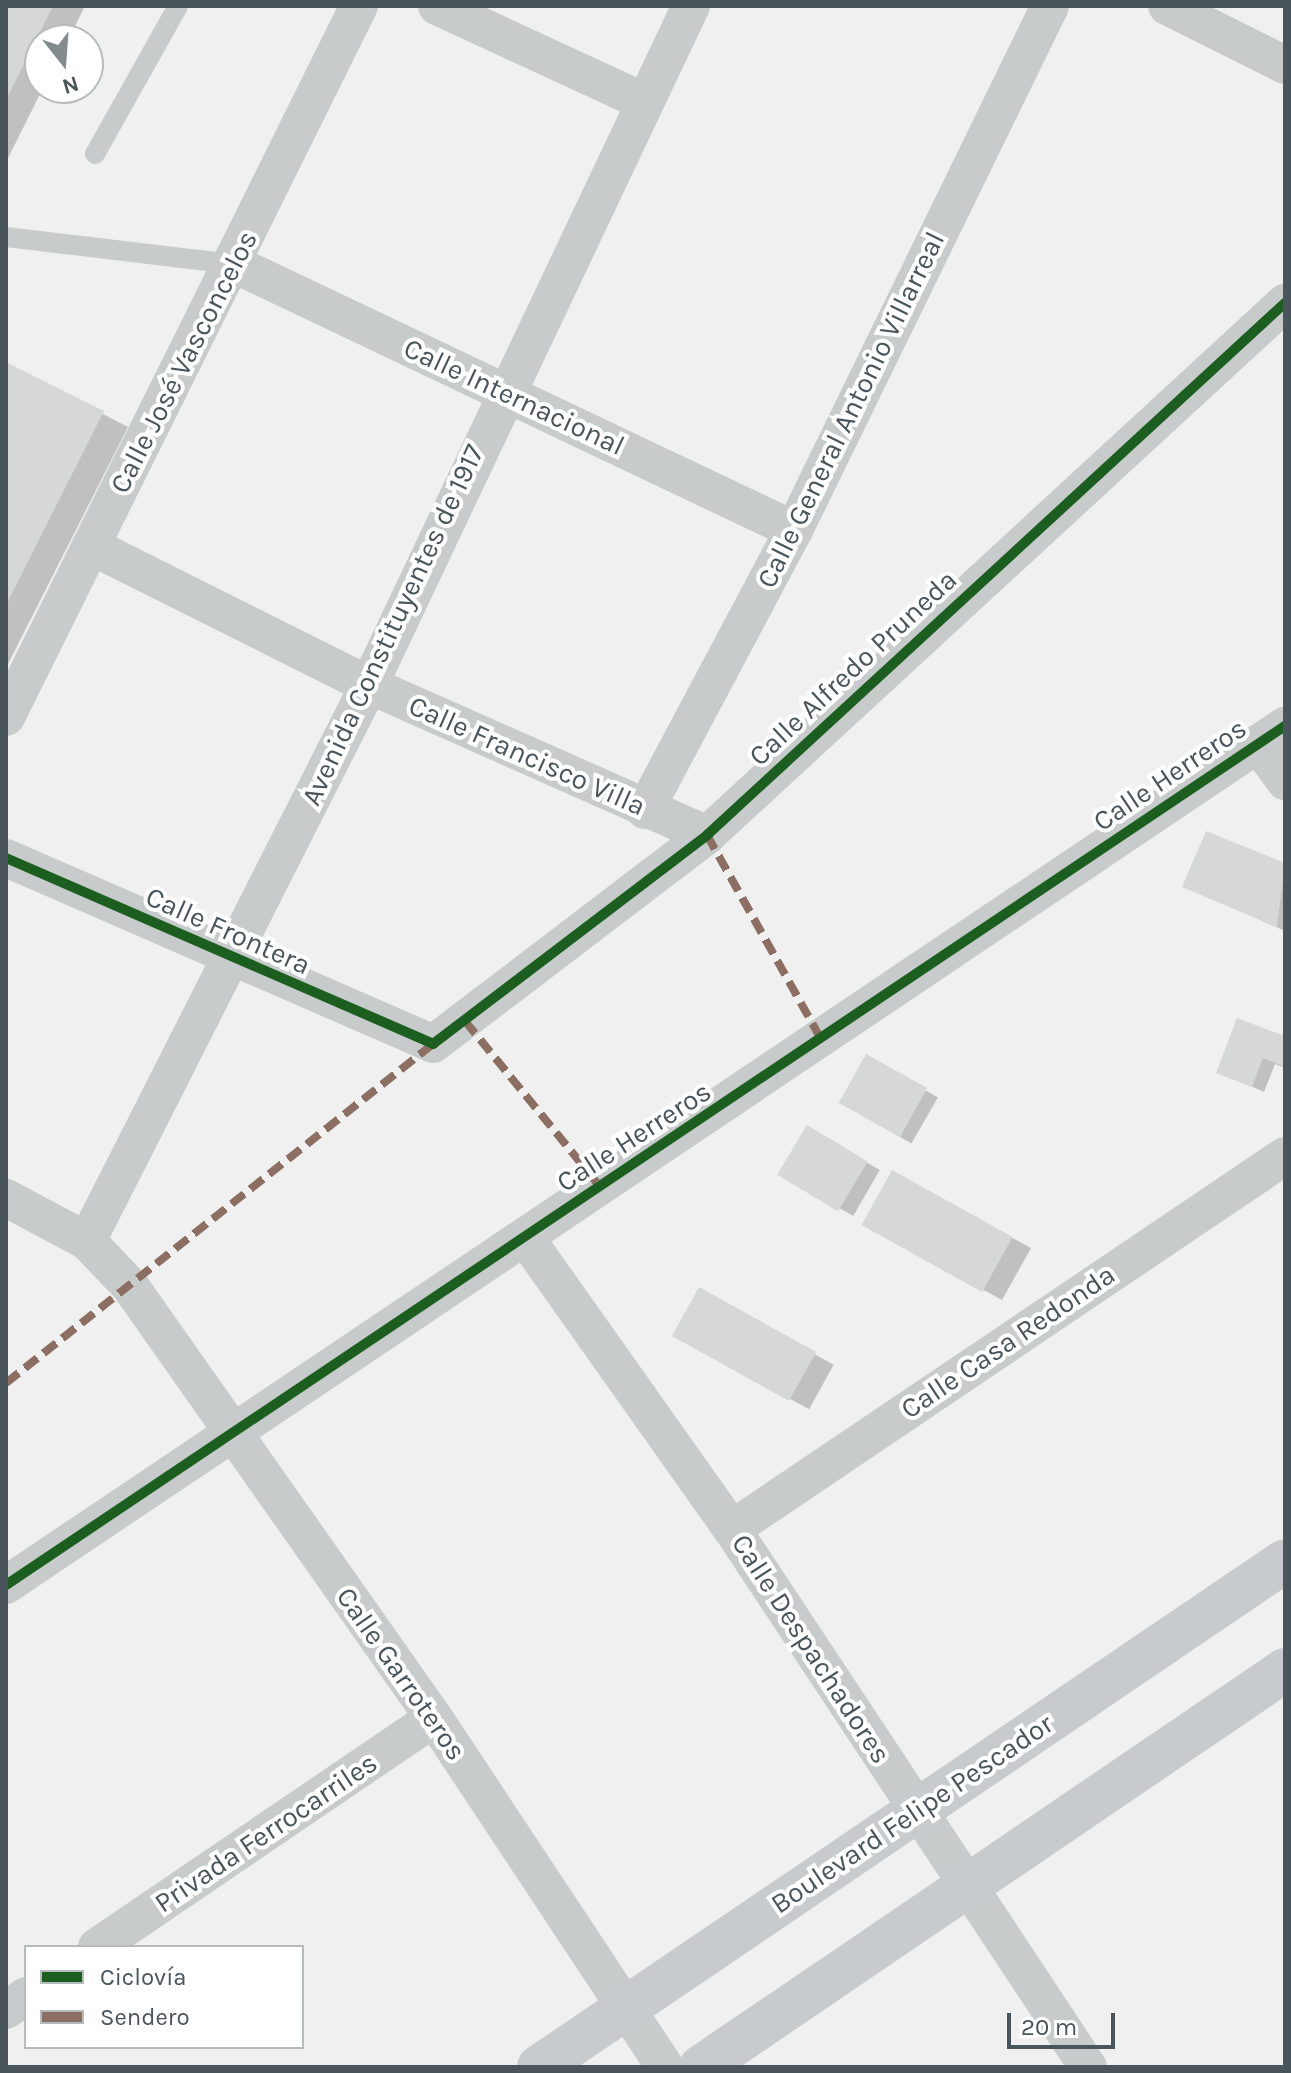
<!DOCTYPE html>
<meta charset="utf-8">
<style>
body{margin:0}
#map{position:relative;width:1291px;height:2073px;overflow:hidden;background:#f0f0f0;font-family:Karla,sans-serif}
div>[style]{position:absolute}
.shadow>*{inset:0;background:#0003;transform-origin:0 0}
.building>*{inset:0;background:#d6d8d8;transform-origin:0 0}
.lane>*{height:20px;margin:-10px;padding:0 10px;transform-origin:10px;border-radius:10px;background:#c8cbcb}
.street>*{height:38px;margin:-19px;padding:0 19px;transform-origin:19px;border-radius:19px;background:#c8cbcb}
.secondary>*{height:44px;margin:-22px;padding:0 22px;transform-origin:22px;border-radius:22px;background:#c8cbcd}
.quiet>*{height:8px;margin-top:-4px;transform-origin:0;background:repeating-linear-gradient(90deg,#8d6e63 0 16px,transparent 0 24px)}
.cycleway>*{height:10px;margin:-5px;padding:0 5px;transform-origin:5px;border-radius:5px;background:#1b5e20}
span{translate:-50% -50%;white-space:nowrap;text-align:center;line-height:1.15;-webkit-text-stroke:8px #fff;paint-order:stroke}
.street-label{font-size:28px;color:#49555a}
.frame{position:absolute;inset:0;border:8px solid #49555a;pointer-events:none}
.legend{position:absolute;left:24px;top:1945px;width:280px;height:104px;box-sizing:border-box;background:#fff;border:2px solid #b6bbbd;margin:0;padding:10px 14px;list-style:none;font-size:24px;color:#49555a}
.legend li{display:flex;align-items:center;gap:16px;height:40px}
.legend b{width:40px;border:2px solid #b6bbbd}
.north{position:absolute;left:24px;top:24px;width:80px;height:80px;box-sizing:border-box;background:#fff;border:2px solid #b6bbbd;border-radius:50%;rotate:163deg;font-size:22px;font-weight:700;line-height:32px;text-align:center;color:#49555a}
.north::after{content:'';display:block;margin:auto;width:28px;height:36px;background:#838b8e;clip-path:polygon(50% 0,100% 100%,50% 72%,0 100%)}
.scale{position:absolute;left:1007px;top:2013px;width:108px;height:36px;box-sizing:border-box;border:4px solid #49555a;border-top:0;padding-left:10px;font-size:24px;line-height:28px;white-space:nowrap;color:#49555a;-webkit-text-stroke:6px #fff;paint-order:stroke}
</style>
<div id="map">
<div class="shadow">
<div style="clip-path:polygon(6px 6px,85px 6px,68px 40px,40px 40px,43px 88px,7px 160px)"></div>
<div style="clip-path:polygon(6px 364px,128px 427px,7px 666px,6px 666px)"></div>
<div style="clip-path:polygon(1207px 833px,1285px 865px,1285px 931px,1184px 886px)"></div>
<div style="clip-path:polygon(1285px 1039px,1285px 1068px,1275px 1064px,1264px 1092px,1219px 1072px)"></div>
<div style="left:866px;top:1056px;width:83px;height:53px;rotate:30deg"></div>
<div style="left:807px;top:1128px;width:84px;height:53px;rotate:30deg"></div>
<div style="clip-path:polygon(893px 1173px,1031px 1248px,1002px 1300px,883px 1235px)"></div>
<div style="left:699px;top:1290px;width:154px;height:51px;rotate:29deg"></div>
</div>
<div class="building">
<div style="clip-path:polygon(6px 6px,53px 6px,6px 100px)"></div>
<div style="clip-path:polygon(6px 362px,104px 411px,6px 605px)"></div>
<div style="clip-path:polygon(1206px 831px,1285px 863px,1277px 927px,1182px 887px)"></div>
<div style="clip-path:polygon(1237px 1018px,1285px 1036px,1285px 1067px,1263px 1058px,1252px 1087px,1216px 1073px)"></div>
<div style="left:866px;top:1054px;width:70px;height:56px;rotate:29deg"></div>
<div style="left:807px;top:1125px;width:71px;height:58px;rotate:31deg"></div>
<div style="left:892px;top:1170px;width:138px;height:63px;rotate:29deg"></div>
<div style="left:699px;top:1287px;width:134px;height:56px;rotate:29deg"></div>
</div>
<div class="lane">
<div style="left:95px;top:154px;width:170px;rotate:-60.7deg"></div>
<div style="left:6px;top:237px;width:230px;rotate:6.8deg"></div>
</div>
<div class="street">
<div style="left:437px;top:6px;width:227px;rotate:24.8deg"></div>
<div style="left:1167px;top:6px;width:132px;rotate:26.6deg"></div>
<div style="left:234px;top:264px;width:620px;rotate:25.41deg"></div>
<div style="left:91px;top:546px;width:311px;rotate:26.6deg"></div>
<div style="left:369px;top:685px;width:370px;rotate:23.9deg"></div>
<div style="left:6px;top:717px;width:794px;rotate:-63.6deg"></div>
<div style="left:1258px;top:744px;width:46px;rotate:53.9deg"></div>
<div style="left:645px;top:810px;width:317px;rotate:-62deg"></div>
<div style="left:794px;top:530px;width:583px;rotate:-63.96deg"></div>
<div style="left:6px;top:858px;width:466px;rotate:23.5deg"></div>
<div style="left:433px;top:1044px;width:345px;rotate:-37.3deg"></div>
<div style="left:707px;top:835px;width:786px;rotate:-42.63deg"></div>
<div style="left:6px;top:1198px;width:92px;rotate:28deg"></div>
<div style="left:87px;top:1241px;width:62px;rotate:46.3deg"></div>
<div style="left:130px;top:1286px;width:528px;rotate:54.87deg"></div>
<div style="left:434px;top:1718px;width:419px;rotate:56.5deg"></div>
<div style="left:525px;top:1237px;width:358px;rotate:54.7deg"></div>
<div style="left:732px;top:1529px;width:645px;rotate:56.51deg"></div>
<div style="left:87px;top:1241px;width:623px;rotate:-63.11deg"></div>
<div style="left:369px;top:685px;width:751px;rotate:-64.63deg"></div>
<div style="left:732px;top:1529px;width:667px;rotate:-34deg"></div>
<div style="left:6px;top:1585px;width:1541px;rotate:-33.89deg"></div>
<div style="left:97px;top:1947px;width:407px;rotate:-34.2deg"></div>
<div style="left:6px;top:2010px;width:24px;rotate:-35deg"></div>
</div>
<div class="secondary">
<div style="left:539px;top:2067px;width:901px;rotate:-34.15deg"></div>
<div style="left:701px;top:2067px;width:706px;rotate:-34.21deg"></div>
</div>
<div class="quiet">
<div style="left:707px;top:835px;width:236px;rotate:60.8deg"></div>
<div style="left:465px;top:1021px;width:215px;rotate:50.8deg"></div>
<div style="left:6px;top:1383px;width:545px;rotate:-38.45deg"></div>
</div>
<div class="cycleway">
<div style="left:6px;top:858px;width:466px;rotate:23.5deg"></div>
<div style="left:433px;top:1044px;width:345px;rotate:-37.3deg"></div>
<div style="left:707px;top:835px;width:786px;rotate:-42.63deg"></div>
<div style="left:6px;top:1585px;width:1541px;rotate:-33.89deg"></div>
</div>
<div class="street-label">
<span style="left:184px;top:362px;rotate:-63deg">Calle José Vasconcelos</span>
<span style="left:514px;top:397px;rotate:25deg">Calle Internacional</span>
<span style="left:851px;top:410px;rotate:-64deg">Calle General Antonio Villarreal</span>
<span style="left:393px;top:625px;rotate:-65deg">Avenida Constituyentes de 1917</span>
<span style="left:853px;top:668px;rotate:-43deg">Calle Alfredo Pruneda</span>
<span style="left:527px;top:756px;rotate:24deg">Calle Francisco Villa</span>
<span style="left:1170px;top:775px;rotate:-34deg">Calle Herreros</span>
<span style="left:228px;top:931px;rotate:24deg">Calle Frontera</span>
<span style="left:634px;top:1137px;rotate:-33deg">Calle Herreros</span>
<span style="left:1008px;top:1342px;rotate:-34deg">Calle Casa Redonda</span>
<span style="left:811px;top:1649px;rotate:57deg">Calle Despachadores</span>
<span style="left:401px;top:1674px;rotate:55deg">Calle Garroteros</span>
<span style="left:912px;top:1814px;rotate:-34deg">Boulevard Felipe Pescador</span>
<span style="left:266px;top:1833px;rotate:-34deg">Privada Ferrocarriles</span>
</div>
<div class="frame"></div>
<ul class="legend">
<li><b style="height:10px;background:#1b5e20"></b>Ciclovía</li>
<li><b style="height:10px;background:#8d6e63"></b>Sendero</li>
</ul>
<div class="north">N</div>
<div class="scale">20 m</div>
</div>
